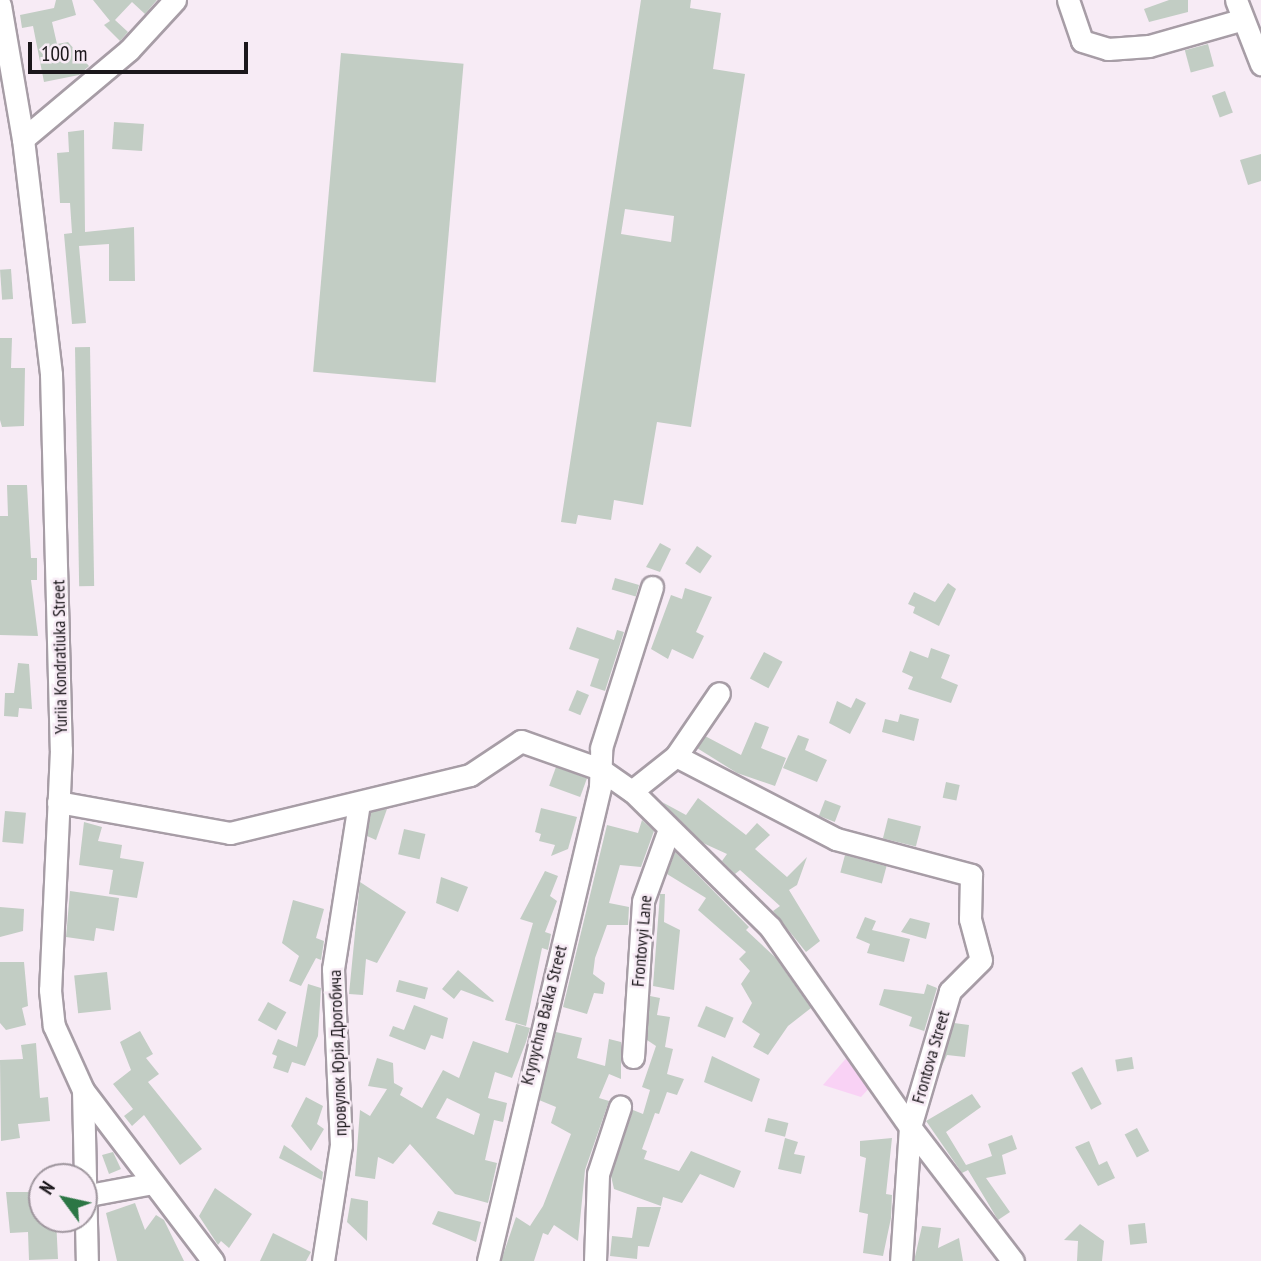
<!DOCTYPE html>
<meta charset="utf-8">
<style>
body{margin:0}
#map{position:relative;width:1261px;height:1261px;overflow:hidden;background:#f7ebf5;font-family:"PT Sans Narrow",sans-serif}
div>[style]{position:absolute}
.green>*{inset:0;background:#f9d2f5}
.building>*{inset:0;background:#c2cdc4;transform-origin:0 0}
.roads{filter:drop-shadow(2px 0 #a79da6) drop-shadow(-2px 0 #a79da6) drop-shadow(0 2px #a79da6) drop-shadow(0 -2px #a79da6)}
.minor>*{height:21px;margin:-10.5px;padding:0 10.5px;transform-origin:10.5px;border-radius:10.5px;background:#fff}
span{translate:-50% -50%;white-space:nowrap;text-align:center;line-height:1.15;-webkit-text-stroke:5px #f7ebf5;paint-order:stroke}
.street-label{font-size:18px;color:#1b171b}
.north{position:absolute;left:28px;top:1163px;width:70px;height:70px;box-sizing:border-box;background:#f7ebf5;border:2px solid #9f969e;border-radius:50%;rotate:303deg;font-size:19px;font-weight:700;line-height:28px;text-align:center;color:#1b171b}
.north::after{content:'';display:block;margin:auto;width:24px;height:32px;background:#2c7645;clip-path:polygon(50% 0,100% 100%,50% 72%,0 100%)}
.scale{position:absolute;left:28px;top:42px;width:220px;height:32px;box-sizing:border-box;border:4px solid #1b171b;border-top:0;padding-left:9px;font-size:21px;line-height:24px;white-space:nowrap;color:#1b171b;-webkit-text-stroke:5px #f7ebf5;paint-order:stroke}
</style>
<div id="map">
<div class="green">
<div style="clip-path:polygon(849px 1055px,871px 1086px,861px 1097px,823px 1085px)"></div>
</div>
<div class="building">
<div style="clip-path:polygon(56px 0,72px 0,76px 15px,52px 22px,57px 44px,68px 42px,89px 66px,79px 75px,44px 82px,33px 26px,22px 28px,20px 15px,54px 8px)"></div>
<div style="clip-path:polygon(93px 0,157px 0,145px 14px,132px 2px,115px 20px,128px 32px,120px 41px,104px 25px,110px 21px)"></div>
<div style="clip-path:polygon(evenodd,641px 0,691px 0,690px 8px,721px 13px,713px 69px,745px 74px,691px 427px,657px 422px,643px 505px,614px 500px,611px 520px,578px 515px,576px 524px,561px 522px,641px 0,625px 209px,674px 216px,671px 242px,621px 234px,625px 209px)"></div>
<div style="clip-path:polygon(1169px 0,1188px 0,1188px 12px,1149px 22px,1144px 9px)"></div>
<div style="left:1208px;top:44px;width:23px;height:24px;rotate:75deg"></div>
<div style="left:341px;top:53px;width:123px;height:320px;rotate:5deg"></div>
<div style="left:1225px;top:91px;width:23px;height:14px;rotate:70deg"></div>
<div style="left:114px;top:122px;width:30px;height:27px;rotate:4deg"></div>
<div style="clip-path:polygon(84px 130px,85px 232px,134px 227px,135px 281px,109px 281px,109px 244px,79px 246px,86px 323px,72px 324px,64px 234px,72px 233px,70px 203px,60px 203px,57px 153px,69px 152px,68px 132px)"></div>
<div style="clip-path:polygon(1261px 154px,1261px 181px,1248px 185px,1240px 160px)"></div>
<div style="left:11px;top:269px;width:30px;height:11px;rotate:86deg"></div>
<div style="clip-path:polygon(0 338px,12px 338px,11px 368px,25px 368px,24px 426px,2px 427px,0 420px)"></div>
<div style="left:90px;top:347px;width:239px;height:15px;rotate:89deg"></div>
<div style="clip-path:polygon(7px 485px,27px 485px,31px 558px,37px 558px,37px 580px,31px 580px,38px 636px,0 635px,0 516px,8px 516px)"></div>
<div style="clip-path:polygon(660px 543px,671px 549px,660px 572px,646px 567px)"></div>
<div style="left:697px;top:546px;width:18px;height:21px;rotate:34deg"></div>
<div style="left:615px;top:578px;width:25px;height:12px;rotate:16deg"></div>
<div style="clip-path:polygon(948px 583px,956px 589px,939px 626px,913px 613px,915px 607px,908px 604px,914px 592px,935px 602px)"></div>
<div style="clip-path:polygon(685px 588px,712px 597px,696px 632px,704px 636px,693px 659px,672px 649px,668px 659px,651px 649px,671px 595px,682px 599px)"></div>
<div style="clip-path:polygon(577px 627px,614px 640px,617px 630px,624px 632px,605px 691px,590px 686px,599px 659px,569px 649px)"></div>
<div style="clip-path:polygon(931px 648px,950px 655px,941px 678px,958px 685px,951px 703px,908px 689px,913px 677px,902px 672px,910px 651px,928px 658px)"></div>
<div style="left:764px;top:652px;width:21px;height:30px;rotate:28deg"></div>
<div style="clip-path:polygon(18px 663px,29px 664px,32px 709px,19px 708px,18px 717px,4px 716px,5px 693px,14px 693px)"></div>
<div style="left:577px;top:690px;width:13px;height:22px;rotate:23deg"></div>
<div style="clip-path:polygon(856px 698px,866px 703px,850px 734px,829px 723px,837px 701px,851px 708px)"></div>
<div style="clip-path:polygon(900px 714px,919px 719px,914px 741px,882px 732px,885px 719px,898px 722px)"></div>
<div style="clip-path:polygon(755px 722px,769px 727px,761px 748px,786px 758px,775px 786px,737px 773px,697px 748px,705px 736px,741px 755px)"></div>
<div style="clip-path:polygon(798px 735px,809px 739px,805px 750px,827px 760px,817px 782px,783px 768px)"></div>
<div style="left:556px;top:767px;width:33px;height:20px;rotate:20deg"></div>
<div style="left:946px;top:782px;width:14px;height:16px;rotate:12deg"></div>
<div style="clip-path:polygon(698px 798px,746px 835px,757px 823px,770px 835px,755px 849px,787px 877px,807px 857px,797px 885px,789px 890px,820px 941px,806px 952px,773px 911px,780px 906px,740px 870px,735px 874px,722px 861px,727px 854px,703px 843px,662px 802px,686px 815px)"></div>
<div style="left:825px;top:800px;width:17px;height:17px;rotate:21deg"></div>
<div style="clip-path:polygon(541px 808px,577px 817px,568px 849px,551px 856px,555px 845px,539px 841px,541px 834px,535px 832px)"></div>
<div style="clip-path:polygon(387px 809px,376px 840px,367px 836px,371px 812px)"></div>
<div style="left:5px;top:811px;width:21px;height:31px;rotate:5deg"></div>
<div style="left:888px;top:818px;width:34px;height:21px;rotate:14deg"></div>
<div style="clip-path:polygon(642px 820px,654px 831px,641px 867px,620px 865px,609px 903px,629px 907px,628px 925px,607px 925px,595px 958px,593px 974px,605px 983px,603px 994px,594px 993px,587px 1014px,563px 1007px,607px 825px,638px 833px)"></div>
<div style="clip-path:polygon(84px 822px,102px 827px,98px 841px,122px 845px,120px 858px,144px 862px,137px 898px,109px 894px,113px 870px,79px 865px)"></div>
<div style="left:404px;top:829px;width:22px;height:26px;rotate:13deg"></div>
<div style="clip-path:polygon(675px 852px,749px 927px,746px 930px,776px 958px,811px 1008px,788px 1026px,768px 1055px,753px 1047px,760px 1034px,742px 1022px,752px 1003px,741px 984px,750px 971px,739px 959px,746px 952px,698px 910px,706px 898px,667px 874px)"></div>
<div style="left:845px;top:855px;width:43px;height:18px;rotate:15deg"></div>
<div style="clip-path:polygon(545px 871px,558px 876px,550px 896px,557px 901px,545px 932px,551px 934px,548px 950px,542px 948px,526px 1026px,505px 1020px,533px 923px,520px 919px)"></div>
<div style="clip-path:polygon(441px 877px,468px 887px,458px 912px,436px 903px)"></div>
<div style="clip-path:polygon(360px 882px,406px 912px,377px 963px,366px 959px,363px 995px,349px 994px)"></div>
<div style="clip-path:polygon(70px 891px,119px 898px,114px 931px,96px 928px,94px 941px,66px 937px)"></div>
<div style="clip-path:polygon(660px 894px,665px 894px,664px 922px,680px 930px,674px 990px,653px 986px)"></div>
<div style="clip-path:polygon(293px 900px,324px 909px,316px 938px,324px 941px,321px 960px,316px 958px,301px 986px,289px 981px,299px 956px,282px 943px)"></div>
<div style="clip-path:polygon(0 907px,24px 909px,23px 931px,0 937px)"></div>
<div style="clip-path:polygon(865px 917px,876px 921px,872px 930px,910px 939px,904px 962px,867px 953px,870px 944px,856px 938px)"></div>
<div style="clip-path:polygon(910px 918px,930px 923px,926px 939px,901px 932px)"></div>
<div style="clip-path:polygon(0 962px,24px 962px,28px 1006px,22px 1008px,26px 1025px,6px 1030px,0 1023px)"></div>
<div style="clip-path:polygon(458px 970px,494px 1001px,493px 1002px,461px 990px,454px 999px,442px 989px)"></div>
<div style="left:107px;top:972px;width:38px;height:33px;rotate:84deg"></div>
<div style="left:399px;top:980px;width:30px;height:12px;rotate:15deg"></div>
<div style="clip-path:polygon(308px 984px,321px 988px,318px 1036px,305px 1066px,292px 1062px,288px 1073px,273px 1068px,277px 1056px,272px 1054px,278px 1039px,297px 1047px)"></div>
<div style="clip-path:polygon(927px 984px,937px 988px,923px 1035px,924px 1031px,909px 1026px,912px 1017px,879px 1005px,884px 989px,924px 994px)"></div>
<div style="clip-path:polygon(650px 996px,660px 998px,657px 1015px,670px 1017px,665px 1047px,673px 1049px,667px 1074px,684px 1079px,677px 1095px,667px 1092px,659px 1114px,655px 1113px,642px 1149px,647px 1151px,644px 1159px,679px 1171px,691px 1151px,741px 1171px,734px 1188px,700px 1174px,682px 1203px,663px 1197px,661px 1206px,614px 1189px,611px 1176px,633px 1110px,643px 1114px,650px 1090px,642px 1087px,656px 1046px,647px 1040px)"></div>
<div style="left:268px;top:1002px;width:21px;height:21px;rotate:29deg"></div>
<div style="clip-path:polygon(414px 1005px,448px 1018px,443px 1039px,431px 1035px,425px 1050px,389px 1036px,393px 1026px,404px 1030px)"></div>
<div style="left:706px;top:1006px;width:30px;height:22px;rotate:23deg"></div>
<div style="clip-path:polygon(954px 1023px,969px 1025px,965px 1057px,947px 1055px,941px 1068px)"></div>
<div style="clip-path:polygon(evenodd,516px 1024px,530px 1028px,526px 1042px,512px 1078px,495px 1072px,488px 1098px,507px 1103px,503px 1122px,494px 1120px,485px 1160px,497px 1163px,488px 1203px,455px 1194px,410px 1144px,393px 1164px,378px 1157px,375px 1179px,355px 1176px,360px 1110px,370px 1116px,387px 1089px,368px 1086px,377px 1058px,393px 1063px,394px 1083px,403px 1088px,400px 1095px,422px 1108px,443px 1070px,459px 1078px,473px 1041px,508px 1053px,516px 1024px,447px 1098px,480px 1114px,474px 1135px,436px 1118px,447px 1098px)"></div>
<div style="clip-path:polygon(140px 1031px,153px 1054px,146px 1058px,159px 1074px,148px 1082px,202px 1149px,180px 1165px,144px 1115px,132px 1126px,124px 1116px,133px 1109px,113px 1084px,131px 1070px,120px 1042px)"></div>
<div style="clip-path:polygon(556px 1032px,582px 1038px,577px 1058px,605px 1066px,609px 1039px,621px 1042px,621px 1079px,609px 1074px,599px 1098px,609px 1101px,585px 1170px,578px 1241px,554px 1225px,548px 1235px,543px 1233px,534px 1261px,501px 1261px,516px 1217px,530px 1226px,543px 1206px,571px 1134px,551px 1123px,556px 1107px,539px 1100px)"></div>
<div style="clip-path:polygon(36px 1043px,40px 1098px,48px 1097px,50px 1121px,18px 1124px,20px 1138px,1px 1141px,0 1060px,23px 1059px,21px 1045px)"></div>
<div style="clip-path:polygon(712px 1056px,760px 1079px,752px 1102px,704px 1082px)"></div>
<div style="left:1132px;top:1057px;width:12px;height:17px;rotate:81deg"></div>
<div style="left:1082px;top:1067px;width:42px;height:12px;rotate:62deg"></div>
<div style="clip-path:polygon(972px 1094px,981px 1107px,946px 1132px,966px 1165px,992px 1156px,988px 1144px,1012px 1135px,1017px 1149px,1002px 1155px,1006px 1174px,986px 1178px,1010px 1212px,998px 1220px,968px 1170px,962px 1173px,926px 1121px)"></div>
<div style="clip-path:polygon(306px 1097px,323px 1106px,317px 1124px,324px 1129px,311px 1151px,291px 1126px)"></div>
<div style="left:768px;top:1118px;width:21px;height:14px;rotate:14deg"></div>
<div style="left:1137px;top:1128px;width:26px;height:14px;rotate:62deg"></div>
<div style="clip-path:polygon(785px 1138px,798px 1142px,794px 1154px,805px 1156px,801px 1174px,778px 1169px)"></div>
<div style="clip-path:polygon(892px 1138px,886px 1194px,892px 1195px,891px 1218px,883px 1256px,863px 1253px,868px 1214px,859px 1212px,866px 1158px,860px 1156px,860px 1141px)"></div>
<div style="clip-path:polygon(1089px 1141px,1099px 1165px,1107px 1161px,1115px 1178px,1098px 1186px,1075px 1147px)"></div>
<div style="clip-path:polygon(284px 1145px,323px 1172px,322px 1180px,279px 1158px)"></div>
<div style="clip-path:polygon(113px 1152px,121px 1169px,109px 1174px,102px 1155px)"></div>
<div style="clip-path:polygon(215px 1188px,252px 1214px,229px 1248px,221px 1241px,218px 1245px,199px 1216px)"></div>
<div style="clip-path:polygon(6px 1192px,42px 1192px,42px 1219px,56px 1219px,58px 1259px,29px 1260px,28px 1232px,10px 1233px)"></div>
<div style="clip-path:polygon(351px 1198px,368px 1201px,367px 1241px,347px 1222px)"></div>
<div style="clip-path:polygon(135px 1203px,145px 1230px,156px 1215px,164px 1220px,184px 1261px,117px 1261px,106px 1213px)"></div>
<div style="clip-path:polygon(637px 1207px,661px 1207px,649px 1247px,638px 1246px,637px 1259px,610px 1256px,612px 1236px,632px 1238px)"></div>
<div style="clip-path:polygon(438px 1211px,481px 1222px,476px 1242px,432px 1224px)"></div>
<div style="left:1145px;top:1223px;width:20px;height:17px;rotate:84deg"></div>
<div style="clip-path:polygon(1080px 1224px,1104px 1241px,1102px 1261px,1077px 1261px,1078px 1241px,1064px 1240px)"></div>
<div style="clip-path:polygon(922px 1226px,941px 1228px,938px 1248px,959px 1238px,963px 1261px,914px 1261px)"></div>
<div style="clip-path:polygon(273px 1233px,311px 1252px,306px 1261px,260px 1261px)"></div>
</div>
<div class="roads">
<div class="minor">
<div style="left:1068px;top:0;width:43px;rotate:71.1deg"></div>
<div style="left:1082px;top:41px;width:27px;rotate:17deg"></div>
<div style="left:1108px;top:49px;width:41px;rotate:-4.2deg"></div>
<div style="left:1149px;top:46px;width:95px;rotate:-15.9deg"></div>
<div style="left:1236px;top:0;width:69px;rotate:68.7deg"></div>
<div style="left:0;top:5px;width:136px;rotate:80.3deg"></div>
<div style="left:23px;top:139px;width:237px;rotate:83.2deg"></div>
<div style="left:51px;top:374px;width:376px;rotate:88.5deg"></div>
<div style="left:61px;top:750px;width:240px;rotate:92.6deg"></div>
<div style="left:50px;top:990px;width:36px;rotate:84deg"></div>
<div style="left:54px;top:1026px;width:70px;rotate:65.6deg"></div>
<div style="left:83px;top:1090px;width:215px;rotate:52.8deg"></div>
<div style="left:23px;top:139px;width:138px;rotate:-40deg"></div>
<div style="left:129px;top:50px;width:68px;rotate:-47.4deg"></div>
<div style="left:676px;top:756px;width:180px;rotate:27.4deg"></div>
<div style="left:836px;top:839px;width:140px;rotate:14.9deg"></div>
<div style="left:971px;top:875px;width:44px;rotate:91.3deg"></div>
<div style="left:970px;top:919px;width:42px;rotate:75deg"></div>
<div style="left:981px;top:960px;width:44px;rotate:135deg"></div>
<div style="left:950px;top:991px;width:142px;rotate:106.4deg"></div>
<div style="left:910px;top:1127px;width:134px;rotate:93.8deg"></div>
<div style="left:632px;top:791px;width:56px;rotate:-38.5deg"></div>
<div style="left:676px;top:756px;width:76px;rotate:-55.7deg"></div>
<div style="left:58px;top:802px;width:175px;rotate:10.2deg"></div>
<div style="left:230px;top:833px;width:247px;rotate:-13.6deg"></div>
<div style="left:470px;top:775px;width:61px;rotate:-33.7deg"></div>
<div style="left:521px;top:741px;width:84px;rotate:19.5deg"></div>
<div style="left:600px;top:769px;width:39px;rotate:35deg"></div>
<div style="left:632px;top:791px;width:194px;rotate:44.6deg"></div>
<div style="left:770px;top:927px;width:244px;rotate:55deg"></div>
<div style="left:910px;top:1127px;width:169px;rotate:52.5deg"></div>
<div style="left:633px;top:1057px;width:156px;rotate:-86.3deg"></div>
<div style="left:643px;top:901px;width:77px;rotate:-70.1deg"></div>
<div style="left:83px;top:1090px;width:171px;rotate:88.7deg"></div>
<div style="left:89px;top:1195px;width:65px;rotate:-10.6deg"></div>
<div style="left:323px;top:1261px;width:117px;rotate:-81.2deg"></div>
<div style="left:341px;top:1145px;width:176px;rotate:-92.6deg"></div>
<div style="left:333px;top:969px;width:168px;rotate:-81.1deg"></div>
<div style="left:488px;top:1261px;width:488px;rotate:-76.7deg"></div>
<div style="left:600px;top:786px;width:38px;rotate:-88deg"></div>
<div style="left:601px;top:748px;width:169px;rotate:-72.4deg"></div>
<div style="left:595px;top:1261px;width:87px;rotate:-88deg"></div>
<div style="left:598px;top:1174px;width:71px;rotate:-71.8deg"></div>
</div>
</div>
<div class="street-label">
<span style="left:60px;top:657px;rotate:-91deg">Yuriia Kondratiuka Street</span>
<span style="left:642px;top:941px;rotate:-85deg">Frontovyi Lane</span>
<span style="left:544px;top:1015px;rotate:-76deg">Krynychna Balka Street</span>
<span style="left:338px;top:1053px;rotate:-92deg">провулок Юрія Дрогобича</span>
<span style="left:931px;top:1057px;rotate:-74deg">Frontova Street</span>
</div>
<div class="north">N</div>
<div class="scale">100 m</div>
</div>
